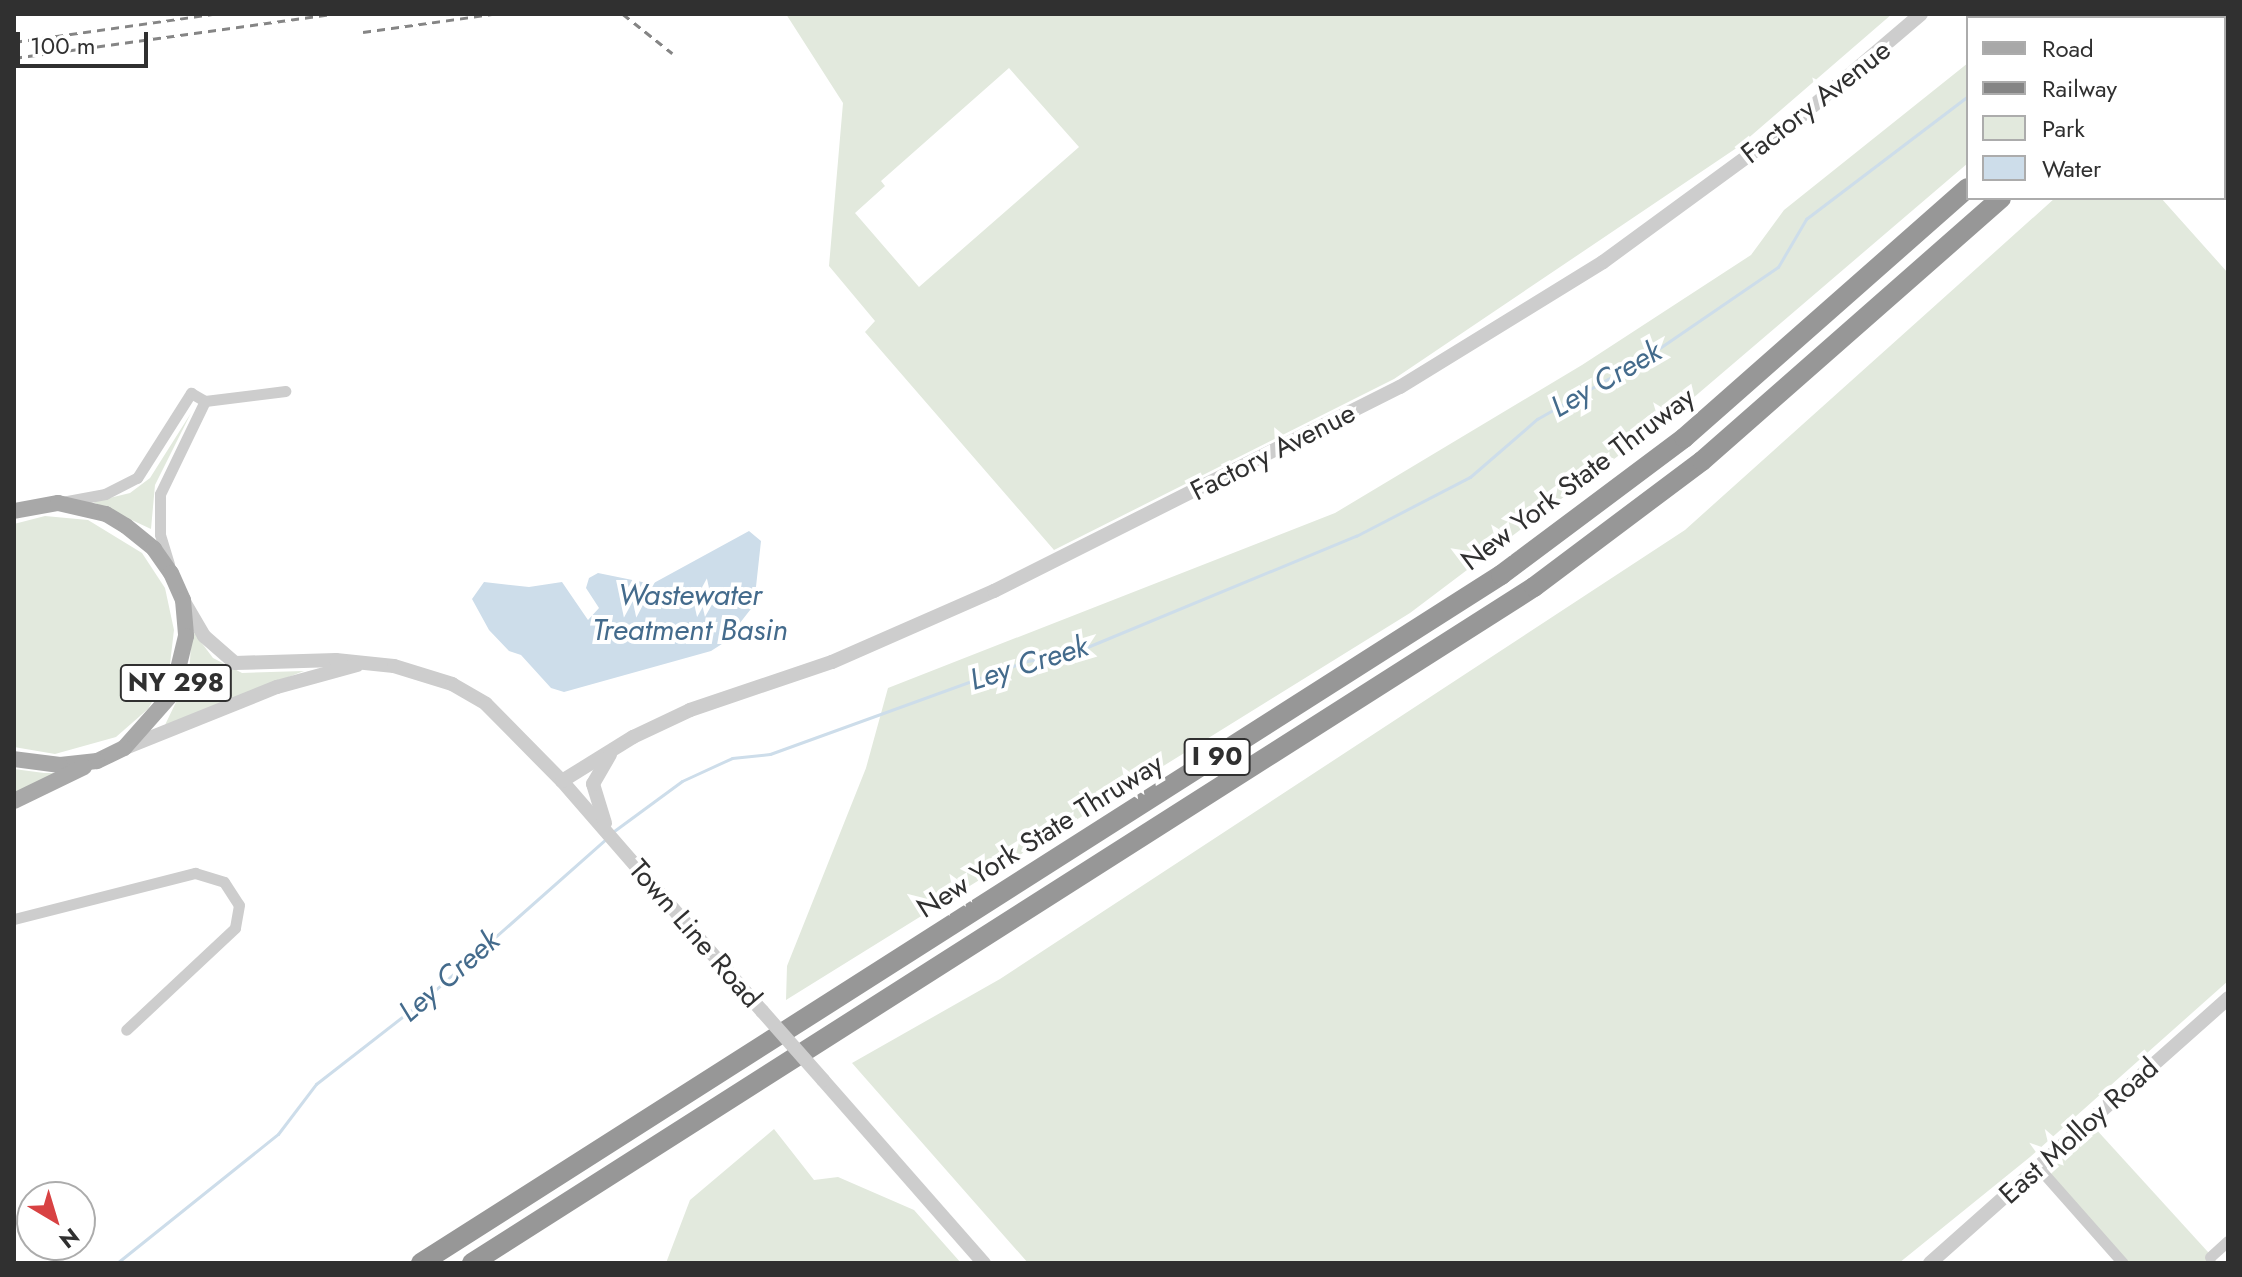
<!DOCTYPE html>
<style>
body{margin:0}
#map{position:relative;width:2242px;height:1277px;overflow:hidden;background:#fff;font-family:Jost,sans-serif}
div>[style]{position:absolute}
.green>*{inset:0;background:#e2e9dd}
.water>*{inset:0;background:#cdddea}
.stream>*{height:3px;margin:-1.5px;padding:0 1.5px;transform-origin:1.5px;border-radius:1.5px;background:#cdddea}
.minor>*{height:11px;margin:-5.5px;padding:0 5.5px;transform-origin:5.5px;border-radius:5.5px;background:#cdcdcd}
.tertiary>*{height:14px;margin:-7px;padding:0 7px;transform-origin:7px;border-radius:7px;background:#cdcdcd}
.primary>*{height:16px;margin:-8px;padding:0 8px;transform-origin:8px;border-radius:8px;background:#a8a8a8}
.motorway>*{height:20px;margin:-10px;padding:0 10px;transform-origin:10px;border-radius:10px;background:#979797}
.rail>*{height:3px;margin-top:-1.5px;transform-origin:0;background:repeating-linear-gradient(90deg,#858585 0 8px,transparent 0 14px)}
.tertiary-bridge>*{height:14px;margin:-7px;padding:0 7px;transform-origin:7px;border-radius:7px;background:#cdcdcd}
span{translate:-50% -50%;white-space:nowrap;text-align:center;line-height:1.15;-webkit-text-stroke:8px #fff;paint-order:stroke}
.shield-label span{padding:2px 6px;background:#fff;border:2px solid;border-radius:6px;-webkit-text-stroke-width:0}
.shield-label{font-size:26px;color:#303030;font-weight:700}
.street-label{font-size:28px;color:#303030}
.water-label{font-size:30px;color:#446b8c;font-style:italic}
.frame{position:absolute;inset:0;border:16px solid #303030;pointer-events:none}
.legend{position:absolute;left:1966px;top:16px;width:260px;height:184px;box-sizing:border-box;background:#fff;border:2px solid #acacac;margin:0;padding:10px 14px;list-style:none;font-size:24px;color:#303030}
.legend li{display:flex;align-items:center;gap:16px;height:40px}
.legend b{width:40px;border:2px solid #acacac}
.north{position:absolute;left:16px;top:1181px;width:80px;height:80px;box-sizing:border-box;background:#fff;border:2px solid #acacac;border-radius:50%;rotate:142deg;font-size:22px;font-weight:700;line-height:32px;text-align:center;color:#303030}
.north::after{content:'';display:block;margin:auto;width:28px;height:36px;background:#d84243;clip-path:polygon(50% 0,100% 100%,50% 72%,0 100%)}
.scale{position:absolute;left:16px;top:32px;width:132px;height:36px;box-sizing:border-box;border:4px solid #303030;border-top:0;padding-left:10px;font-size:24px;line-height:28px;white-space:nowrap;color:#303030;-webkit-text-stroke:6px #fff;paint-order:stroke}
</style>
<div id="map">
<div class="green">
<div style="clip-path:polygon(evenodd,786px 14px,1892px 14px,1738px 147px,1394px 379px,1054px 550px,865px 332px,875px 321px,829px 266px,843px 103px,786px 14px,1009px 68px,1079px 147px,919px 287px,855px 213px,885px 186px,881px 181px,1009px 68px)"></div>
<div style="clip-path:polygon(2017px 14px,2133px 14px,2013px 18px)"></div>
<div style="clip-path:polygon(1968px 63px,1968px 163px,1679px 410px,1410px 613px,786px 1000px,787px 966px,866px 768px,888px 688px,1335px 513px,1582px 365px,1751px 255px,1784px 210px)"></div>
<div style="clip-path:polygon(2055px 198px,2161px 198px,2228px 273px,2228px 981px,2030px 1157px,1899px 1263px,1028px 1263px,852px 1063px,1000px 979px,1685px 530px)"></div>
<div style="clip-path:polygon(191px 413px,155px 485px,151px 529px,93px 502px,130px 493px,150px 478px)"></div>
<div style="clip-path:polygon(45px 516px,88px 520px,142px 553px,165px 588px,174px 630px,169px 672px,148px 709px,116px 737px,55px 754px,14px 747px,14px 524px)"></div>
<div style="clip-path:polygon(192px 630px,213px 658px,242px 673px,304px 671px,165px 725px,189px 675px)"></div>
<div style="clip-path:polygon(14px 769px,44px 773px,62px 773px,14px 794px)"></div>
<div style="clip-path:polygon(2094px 1127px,2218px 1263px,2126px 1263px,2046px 1175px)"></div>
<div style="clip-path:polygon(774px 1129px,814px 1180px,838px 1177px,914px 1210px,961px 1263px,666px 1263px,690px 1200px)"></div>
</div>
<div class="water">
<div style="clip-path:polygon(749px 531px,761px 541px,754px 605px,725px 642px,711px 651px,564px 692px,551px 688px,521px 655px,509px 651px,489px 630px,472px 599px,484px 582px,529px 587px,562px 582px,588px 620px,599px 608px,586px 588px,589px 578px,598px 573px,652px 584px)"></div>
</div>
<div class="stream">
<div style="left:2044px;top:18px;width:4px;rotate:-90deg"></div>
<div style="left:614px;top:831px;width:84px;rotate:-36.3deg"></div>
<div style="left:682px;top:781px;width:55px;rotate:-24.7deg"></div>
<div style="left:732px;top:758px;width:38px;rotate:-6deg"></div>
<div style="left:770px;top:754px;width:273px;rotate:-19.9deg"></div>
<div style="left:1027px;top:661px;width:41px;rotate:-8.3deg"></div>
<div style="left:1068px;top:655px;width:312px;rotate:-22.5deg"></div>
<div style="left:1356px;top:536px;width:128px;rotate:-27.4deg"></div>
<div style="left:1470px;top:477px;width:89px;rotate:-40.9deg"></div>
<div style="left:1537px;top:419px;width:124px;rotate:-29.5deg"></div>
<div style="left:1645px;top:358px;width:161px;rotate:-34.4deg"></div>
<div style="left:1778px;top:267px;width:56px;rotate:-59.7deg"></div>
<div style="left:1806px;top:219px;width:203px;rotate:-37.2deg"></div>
<div style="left:117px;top:1263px;width:206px;rotate:-38.7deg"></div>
<div style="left:278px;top:1134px;width:63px;rotate:-52.8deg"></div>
<div style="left:316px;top:1084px;width:137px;rotate:-37.9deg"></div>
<div style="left:424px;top:1000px;width:243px;rotate:-41.5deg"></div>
</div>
<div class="minor">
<div style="left:2224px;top:144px;width:6px;rotate:-45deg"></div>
<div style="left:2224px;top:166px;width:8px;rotate:60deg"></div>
<div style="left:62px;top:502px;width:44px;rotate:-10.5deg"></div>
<div style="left:105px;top:494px;width:36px;rotate:-27deg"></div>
<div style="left:137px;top:478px;width:101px;rotate:-57.6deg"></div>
<div style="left:191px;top:393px;width:16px;rotate:30deg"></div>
<div style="left:205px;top:401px;width:81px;rotate:-7.1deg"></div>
<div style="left:169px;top:564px;width:31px;rotate:-107deg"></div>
<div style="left:160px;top:534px;width:40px;rotate:-90deg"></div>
<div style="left:160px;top:494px;width:103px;rotate:-64.2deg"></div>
<div style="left:14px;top:919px;width:187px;rotate:-14.3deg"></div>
<div style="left:195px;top:873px;width:30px;rotate:17deg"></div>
<div style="left:224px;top:882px;width:27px;rotate:57deg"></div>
<div style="left:239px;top:905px;width:23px;rotate:100deg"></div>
<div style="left:235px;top:928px;width:149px;rotate:136.9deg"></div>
<div style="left:2038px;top:1167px;width:128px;rotate:48.5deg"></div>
<div style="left:2210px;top:1257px;width:24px;rotate:-42deg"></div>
</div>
<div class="tertiary">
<div style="left:183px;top:600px;width:42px;rotate:59.7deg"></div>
<div style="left:204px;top:636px;width:41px;rotate:41.1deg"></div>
<div style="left:235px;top:663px;width:101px;rotate:-1.7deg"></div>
<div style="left:336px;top:660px;width:58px;rotate:5.9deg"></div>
<div style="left:394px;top:666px;width:61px;rotate:17.2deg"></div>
<div style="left:452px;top:684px;width:39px;rotate:30deg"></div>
<div style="left:486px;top:704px;width:108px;rotate:45.4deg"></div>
<div style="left:562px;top:781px;width:305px;rotate:49deg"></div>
<div style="left:125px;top:748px;width:164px;rotate:-21.9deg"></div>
<div style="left:277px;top:687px;width:83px;rotate:-15.4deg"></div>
<div style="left:562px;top:781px;width:84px;rotate:-31.8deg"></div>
<div style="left:633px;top:737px;width:63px;rotate:-25.3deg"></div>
<div style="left:690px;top:710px;width:150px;rotate:-18.7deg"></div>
<div style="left:832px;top:662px;width:177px;rotate:-23.7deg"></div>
<div style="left:994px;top:591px;width:454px;rotate:-26.7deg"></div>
<div style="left:1400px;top:387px;width:238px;rotate:-31.6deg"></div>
<div style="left:1603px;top:262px;width:235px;rotate:-36.2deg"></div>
<div style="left:1793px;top:123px;width:168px;rotate:-40.4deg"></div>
<div style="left:605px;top:823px;width:41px;rotate:-107.1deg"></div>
<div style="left:593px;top:784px;width:34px;rotate:-60deg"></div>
<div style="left:823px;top:1080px;width:244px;rotate:48.7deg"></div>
<div style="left:1930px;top:1263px;width:399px;rotate:-41.6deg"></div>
</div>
<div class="primary">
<div style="left:14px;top:511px;width:45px;rotate:-10.3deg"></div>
<div style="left:58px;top:503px;width:49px;rotate:12.9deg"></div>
<div style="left:106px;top:514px;width:23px;rotate:31deg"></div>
<div style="left:126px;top:526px;width:36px;rotate:39deg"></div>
<div style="left:154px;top:549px;width:29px;rotate:55deg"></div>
<div style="left:171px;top:573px;width:30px;rotate:66deg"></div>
<div style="left:183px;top:600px;width:36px;rotate:85deg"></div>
<div style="left:186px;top:636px;width:60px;rotate:103.6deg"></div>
<div style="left:172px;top:694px;width:72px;rotate:131.6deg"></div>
<div style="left:124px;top:748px;width:30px;rotate:154deg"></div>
<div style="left:97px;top:761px;width:37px;rotate:174deg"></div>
<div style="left:60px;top:765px;width:46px;rotate:-172.6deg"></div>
<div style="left:14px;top:801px;width:78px;rotate:-25.9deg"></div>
</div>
<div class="motorway">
<div style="left:2161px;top:18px;width:6px;rotate:-39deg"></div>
<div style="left:2204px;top:18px;width:6px;rotate:-45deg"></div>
<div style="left:421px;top:1263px;width:1281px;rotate:-32.5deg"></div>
<div style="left:1501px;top:575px;width:229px;rotate:-36.8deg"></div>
<div style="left:1684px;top:438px;width:378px;rotate:-41.4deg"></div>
<div style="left:472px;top:1263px;width:1259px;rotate:-32.48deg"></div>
<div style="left:1534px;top:587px;width:210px;rotate:-36.9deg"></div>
<div style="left:1702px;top:461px;width:398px;rotate:-41.3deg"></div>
</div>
<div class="rail">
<div style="left:623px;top:14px;width:63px;rotate:38.5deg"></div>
<div style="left:363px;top:32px;width:130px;rotate:-7.9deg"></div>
<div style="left:14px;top:42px;width:202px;rotate:-8deg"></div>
<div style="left:14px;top:58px;width:319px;rotate:-7.9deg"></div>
</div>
<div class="tertiary-bridge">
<div style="left:762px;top:1011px;width:92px;rotate:48.5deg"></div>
</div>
<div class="shield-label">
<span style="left:176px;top:683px">NY 298</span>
<span style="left:1217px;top:757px">I 90</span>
</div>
<div class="street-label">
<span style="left:1816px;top:102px;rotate:-38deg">Factory Avenue</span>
<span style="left:1273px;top:452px;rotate:-27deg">Factory Avenue</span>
<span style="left:1578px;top:479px;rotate:-37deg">New York State Thruway</span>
<span style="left:1040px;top:836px;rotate:-32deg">New York State Thruway</span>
<span style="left:695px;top:934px;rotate:49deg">Town Line Road</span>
<span style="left:2079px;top:1131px;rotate:-42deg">East Molloy Road</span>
</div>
<div class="water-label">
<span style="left:1606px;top:379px;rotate:-30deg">Ley Creek</span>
<span style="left:690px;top:612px">Wastewater<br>Treatment Basin</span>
<span style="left:1029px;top:663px;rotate:-17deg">Ley Creek</span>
<span style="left:449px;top:976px;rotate:-41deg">Ley Creek</span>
</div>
<div class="frame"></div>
<ul class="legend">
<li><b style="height:10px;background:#a8a8a8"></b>Road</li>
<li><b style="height:10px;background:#858585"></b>Railway</li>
<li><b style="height:22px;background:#e2e9dd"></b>Park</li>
<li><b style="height:22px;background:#cdddea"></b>Water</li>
</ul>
<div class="north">N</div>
<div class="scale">100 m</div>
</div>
